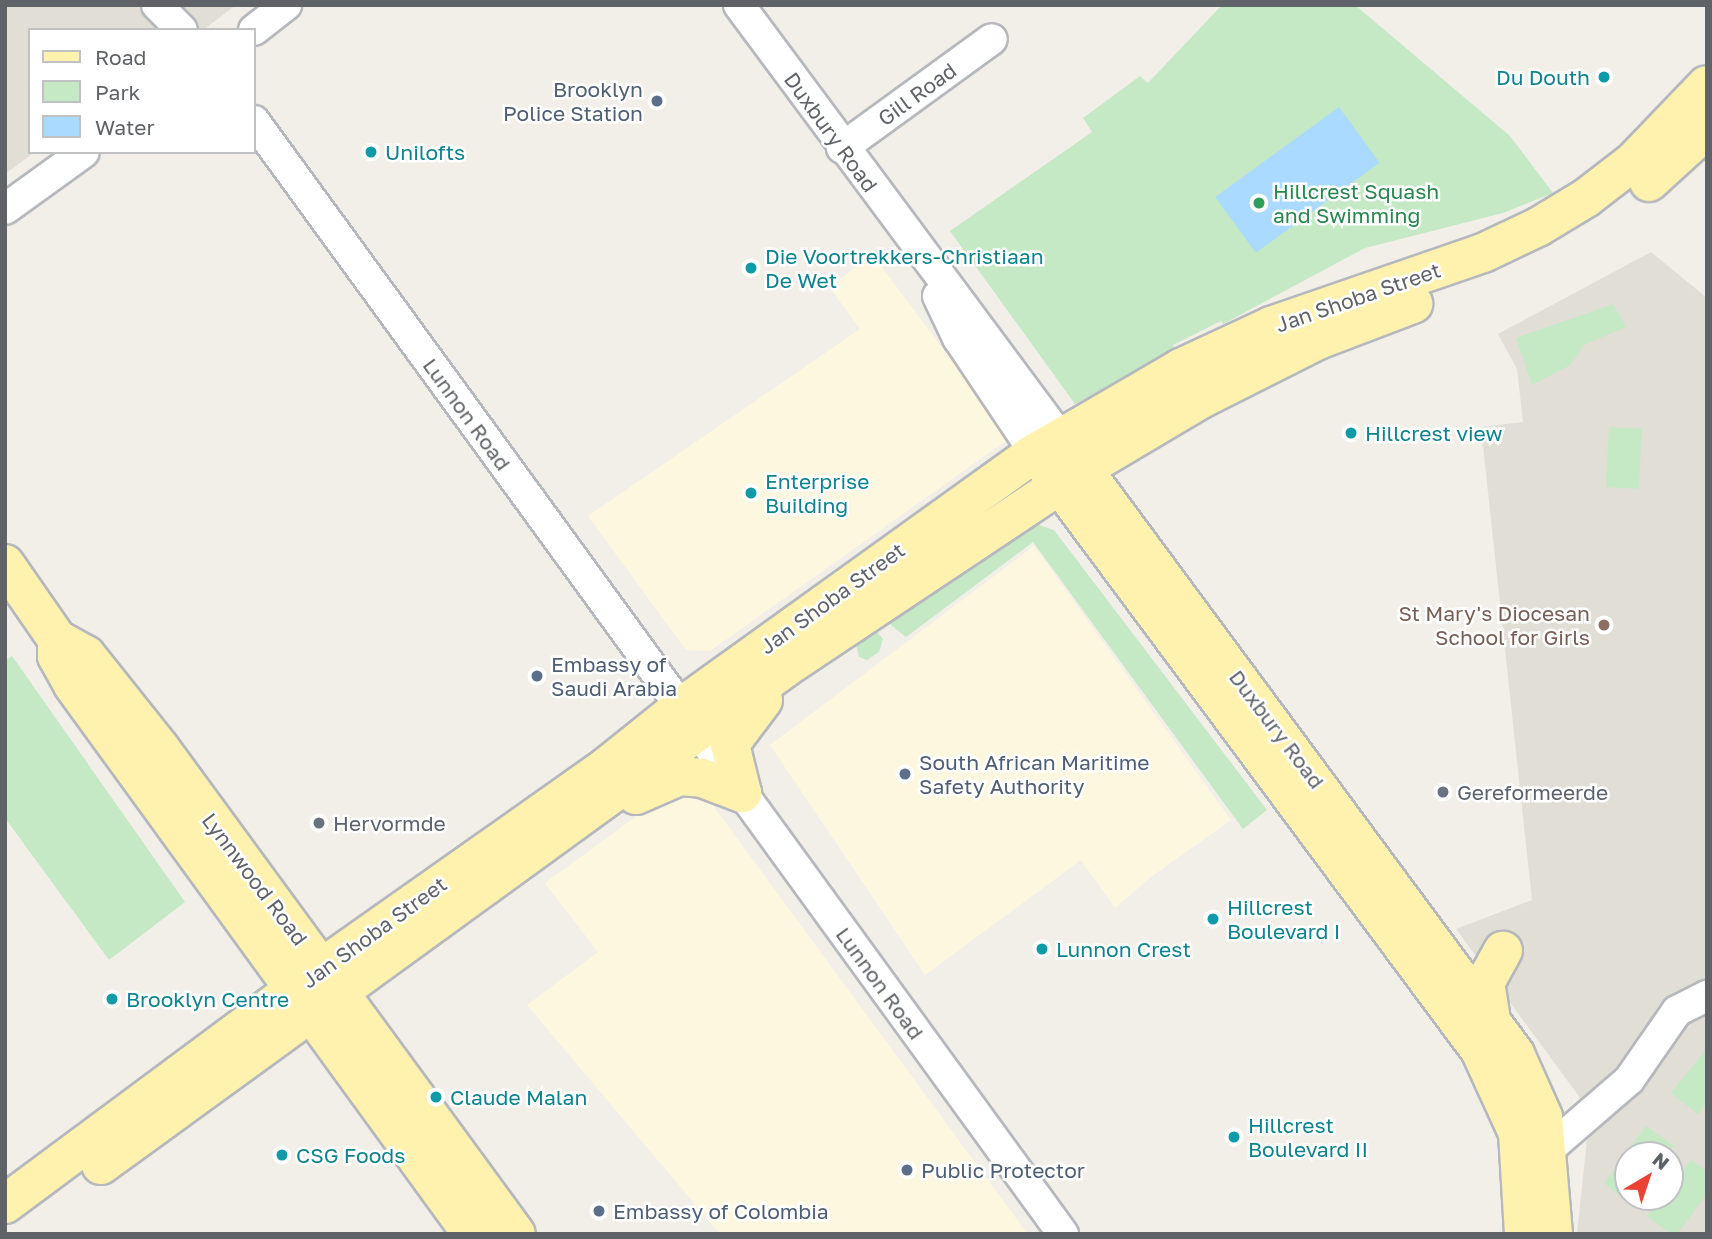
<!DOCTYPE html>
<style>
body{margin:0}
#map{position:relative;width:1712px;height:1239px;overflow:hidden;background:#f1efe8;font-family:"Golos Text",sans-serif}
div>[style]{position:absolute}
.commercial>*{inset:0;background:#fef7e0}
.education>*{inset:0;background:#e1ded6}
.green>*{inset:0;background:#c5e8c5;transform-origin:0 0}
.water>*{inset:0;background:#aadaff;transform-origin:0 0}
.roads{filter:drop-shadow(2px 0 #b5b8bc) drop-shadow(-2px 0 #b5b8bc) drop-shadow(0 2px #b5b8bc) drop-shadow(0 -2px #b5b8bc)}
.minor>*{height:30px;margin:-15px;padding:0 15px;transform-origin:15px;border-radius:15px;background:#fff}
.major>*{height:38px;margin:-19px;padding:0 19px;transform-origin:19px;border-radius:19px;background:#fff2af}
.dots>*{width:19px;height:19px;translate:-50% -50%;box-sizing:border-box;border:4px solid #fff;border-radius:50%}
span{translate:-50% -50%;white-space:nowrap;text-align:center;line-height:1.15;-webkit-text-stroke:5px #fff;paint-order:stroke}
.culture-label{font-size:21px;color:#0d838f}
.right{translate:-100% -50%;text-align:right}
.left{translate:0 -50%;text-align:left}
.service-label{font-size:21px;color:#4e5e75}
.street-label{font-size:21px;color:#5f6368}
.leisure-label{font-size:21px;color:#27864d}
.education-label{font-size:21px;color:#785e54}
.worship-label{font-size:21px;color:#5b616d}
.frame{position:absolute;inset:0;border:7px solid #5f6368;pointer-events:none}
.legend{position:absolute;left:28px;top:28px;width:228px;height:126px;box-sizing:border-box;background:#fff;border:2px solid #bfc1c3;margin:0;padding:9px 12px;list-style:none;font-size:21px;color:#5f6368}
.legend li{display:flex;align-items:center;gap:14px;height:35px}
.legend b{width:35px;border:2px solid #bfc1c3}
.north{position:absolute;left:1614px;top:1141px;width:70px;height:70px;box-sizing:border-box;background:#fff;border:2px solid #bfc1c3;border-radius:50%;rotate:39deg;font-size:19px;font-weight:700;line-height:28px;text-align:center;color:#5f6368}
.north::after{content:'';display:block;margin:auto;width:24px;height:32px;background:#ea4335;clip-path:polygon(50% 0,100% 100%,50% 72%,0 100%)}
</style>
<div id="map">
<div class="commercial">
<div style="clip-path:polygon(872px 254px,1010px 438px,710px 651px,686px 650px,588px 516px,860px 329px,833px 292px,835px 283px)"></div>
<div style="clip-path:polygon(1034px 546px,1231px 820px,1152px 876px,1115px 908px,1081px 860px,925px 975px,770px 745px)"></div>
<div style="clip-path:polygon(678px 786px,703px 792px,1026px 1232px,720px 1234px,527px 1005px,598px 952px,545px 883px)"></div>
</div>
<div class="education">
<div style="clip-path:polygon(5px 5px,236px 5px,203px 30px,30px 30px,30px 152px,35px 152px,5px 174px)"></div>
<div style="clip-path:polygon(evenodd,1651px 252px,1707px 298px,1707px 1234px,1577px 1234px,1589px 1120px,1578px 1095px,1456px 929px,1532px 900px,1481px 427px,1523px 422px,1517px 369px,1498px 334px,1651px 252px,1628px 1155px,1670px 1155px,1670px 1197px,1628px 1197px,1628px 1155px)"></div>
</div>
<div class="green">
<div style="clip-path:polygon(1222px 5px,1355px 5px,1510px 136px,1553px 193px,1503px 213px,1365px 248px,1223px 324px,1221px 321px,1173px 345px,1176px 353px,1075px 404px,950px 231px,1092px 132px,1083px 118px,1140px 76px,1148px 83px)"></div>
<div style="clip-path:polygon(1613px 304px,1626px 327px,1585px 344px,1570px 365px,1532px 385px,1516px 338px)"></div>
<div style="left:1609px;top:427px;width:33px;height:60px;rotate:3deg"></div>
<div style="clip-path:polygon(1030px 522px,1054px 530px,1267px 810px,1243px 829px,1033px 542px,906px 637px,891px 625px,885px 611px)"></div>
<div style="clip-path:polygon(873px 627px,883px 639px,879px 652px,867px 660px,859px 657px,856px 644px)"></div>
<div style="clip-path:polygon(12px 656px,185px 902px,109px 960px,5px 818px,5px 661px)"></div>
<div style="clip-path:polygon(1707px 1048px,1707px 1103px,1698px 1114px,1671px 1093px)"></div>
<div style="clip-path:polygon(1646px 1126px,1674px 1146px,1667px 1155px,1628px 1155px,1628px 1197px,1635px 1197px,1630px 1204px,1604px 1183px)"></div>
<div style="clip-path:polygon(1691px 1160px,1707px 1171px,1707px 1194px,1677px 1234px,1671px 1234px,1647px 1216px,1662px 1197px,1670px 1197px,1670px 1187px)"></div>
</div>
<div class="water">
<div style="left:1339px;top:107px;width:69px;height:153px;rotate:54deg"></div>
</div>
<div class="roads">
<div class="minor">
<div style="left:157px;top:5px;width:35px;rotate:45deg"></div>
<div style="left:739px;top:5px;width:538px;rotate:53.39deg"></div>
<div style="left:254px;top:30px;width:41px;rotate:-38deg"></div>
<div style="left:254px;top:121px;width:725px;rotate:53.92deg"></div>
<div style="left:842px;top:148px;width:185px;rotate:-36deg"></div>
<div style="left:5px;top:209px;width:97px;rotate:-35.8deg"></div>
<div style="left:938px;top:296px;width:47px;rotate:64.5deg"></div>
<div style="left:958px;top:338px;width:138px;rotate:56.2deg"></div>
<div style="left:698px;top:732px;width:621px;rotate:53.98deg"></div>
<div style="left:1549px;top:1149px;width:106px;rotate:-40.8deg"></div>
<div style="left:1629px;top:1080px;width:84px;rotate:-55.2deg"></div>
<div style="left:1677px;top:1011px;width:34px;rotate:-27deg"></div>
</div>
<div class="major">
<div style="left:1649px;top:182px;width:79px;rotate:-42.4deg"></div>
<div style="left:1068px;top:449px;width:752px;rotate:53.54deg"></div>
<div style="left:1515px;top:1054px;width:69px;rotate:66deg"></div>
<div style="left:1543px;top:1117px;width:117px;rotate:85.1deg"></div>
<div style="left:1045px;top:465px;width:729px;rotate:53.37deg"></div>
<div style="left:1480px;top:1050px;width:91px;rotate:65.4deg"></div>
<div style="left:1518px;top:1133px;width:101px;rotate:86.6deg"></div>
<div style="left:5px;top:564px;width:91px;rotate:55.3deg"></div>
<div style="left:57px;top:639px;width:33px;rotate:29deg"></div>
<div style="left:86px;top:655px;width:119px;rotate:51.5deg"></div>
<div style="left:160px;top:748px;width:602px;rotate:53.78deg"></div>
<div style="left:57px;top:639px;width:17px;rotate:90deg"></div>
<div style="left:57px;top:656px;width:33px;rotate:61deg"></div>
<div style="left:73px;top:685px;width:679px;rotate:53.99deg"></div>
<div style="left:742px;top:793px;width:50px;rotate:-103.8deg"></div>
<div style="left:730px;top:744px;width:55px;rotate:-53.1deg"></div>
<div style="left:636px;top:795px;width:48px;rotate:-23.4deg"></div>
<div style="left:680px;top:776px;width:22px;rotate:5deg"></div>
<div style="left:702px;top:778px;width:43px;rotate:20.6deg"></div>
<div style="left:1491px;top:1020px;width:37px;rotate:-99deg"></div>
<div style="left:1485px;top:983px;width:37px;rotate:-61deg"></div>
<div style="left:101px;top:1165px;width:845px;rotate:-36deg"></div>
<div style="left:785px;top:668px;width:358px;rotate:-33.7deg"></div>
<div style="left:1083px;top:469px;width:137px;rotate:-30.7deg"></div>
<div style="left:1201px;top:399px;width:131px;rotate:-26.8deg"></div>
<div style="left:1318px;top:340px;width:102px;rotate:-20.8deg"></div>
<div style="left:5px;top:1204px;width:414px;rotate:-36.6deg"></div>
<div style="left:337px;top:957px;width:329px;rotate:-35.2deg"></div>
<div style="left:606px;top:767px;width:96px;rotate:-38.7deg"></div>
<div style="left:681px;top:707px;width:436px;rotate:-35.7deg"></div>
<div style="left:1035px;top:453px;width:169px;rotate:-30.2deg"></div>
<div style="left:1181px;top:368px;width:99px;rotate:-25deg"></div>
<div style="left:1271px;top:326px;width:224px;rotate:-19deg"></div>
<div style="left:1483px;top:253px;width:61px;rotate:-25.3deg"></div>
<div style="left:1538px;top:227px;width:56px;rotate:-31.1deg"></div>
<div style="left:1586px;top:198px;width:61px;rotate:-37.6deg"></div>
<div style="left:1634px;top:161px;width:105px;rotate:-46.2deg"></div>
</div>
</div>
<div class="dots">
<div style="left:1604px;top:77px;background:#0f9aa8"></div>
<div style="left:657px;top:101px;background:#5c6f8a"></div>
<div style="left:371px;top:152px;background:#0f9aa8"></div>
<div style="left:1259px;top:203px;background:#2e9e5b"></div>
<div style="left:751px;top:268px;background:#0f9aa8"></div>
<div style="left:1351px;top:433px;background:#0f9aa8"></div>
<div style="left:751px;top:493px;background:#0f9aa8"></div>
<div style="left:1604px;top:625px;background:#8d6e63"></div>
<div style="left:537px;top:676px;background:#5c6f8a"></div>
<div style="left:905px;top:774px;background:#5c6f8a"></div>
<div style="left:1443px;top:792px;background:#6b7280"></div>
<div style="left:319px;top:823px;background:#6b7280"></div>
<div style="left:1213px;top:919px;background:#0f9aa8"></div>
<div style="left:1042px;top:949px;background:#0f9aa8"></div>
<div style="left:112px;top:999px;background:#0f9aa8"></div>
<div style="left:436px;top:1097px;background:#0f9aa8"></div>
<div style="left:1234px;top:1137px;background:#0f9aa8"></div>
<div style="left:282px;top:1155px;background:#0f9aa8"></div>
<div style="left:907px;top:1170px;background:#5c6f8a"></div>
<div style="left:599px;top:1211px;background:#5c6f8a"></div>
</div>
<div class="culture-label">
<span class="right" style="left:1590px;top:77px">Du Douth</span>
<span class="left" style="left:385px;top:152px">Unilofts</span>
<span class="left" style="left:765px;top:268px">Die Voortrekkers-Christiaan<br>De Wet</span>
<span class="left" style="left:1365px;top:433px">Hillcrest view</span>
<span class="left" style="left:765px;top:493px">Enterprise<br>Building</span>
<span class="left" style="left:1227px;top:919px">Hillcrest<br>Boulevard I</span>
<span class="left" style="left:1056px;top:949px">Lunnon Crest</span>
<span class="left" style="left:126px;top:999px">Brooklyn Centre</span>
<span class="left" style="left:450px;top:1097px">Claude Malan</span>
<span class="left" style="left:1248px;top:1137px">Hillcrest<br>Boulevard II</span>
<span class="left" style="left:296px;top:1155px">CSG Foods</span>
</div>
<div class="service-label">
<span class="right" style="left:643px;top:101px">Brooklyn<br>Police Station</span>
<span class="left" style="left:551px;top:676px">Embassy of<br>Saudi Arabia</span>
<span class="left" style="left:919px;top:774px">South African Maritime<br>Safety Authority</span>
<span class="left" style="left:921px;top:1170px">Public Protector</span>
<span class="left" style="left:613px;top:1211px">Embassy of Colombia</span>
</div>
<div class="street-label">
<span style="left:917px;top:94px;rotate:-36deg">Gill Road</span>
<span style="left:831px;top:132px;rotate:54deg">Duxbury Road</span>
<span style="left:1358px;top:297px;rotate:-19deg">Jan Shoba Street</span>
<span style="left:467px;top:414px;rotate:54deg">Lunnon Road</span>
<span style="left:832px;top:598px;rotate:-36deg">Jan Shoba Street</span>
<span style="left:1277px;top:729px;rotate:53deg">Duxbury Road</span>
<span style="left:255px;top:879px;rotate:53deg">Lynnwood Road</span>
<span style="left:374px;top:932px;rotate:-36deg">Jan Shoba Street</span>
<span style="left:880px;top:983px;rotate:54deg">Lunnon Road</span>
</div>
<div class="leisure-label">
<span class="left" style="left:1273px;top:203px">Hillcrest Squash<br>and Swimming</span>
</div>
<div class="education-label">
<span class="right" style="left:1590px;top:625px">St Mary's Diocesan<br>School for Girls</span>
</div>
<div class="worship-label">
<span class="left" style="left:1457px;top:792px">Gereformeerde</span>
<span class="left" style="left:333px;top:823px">Hervormde</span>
</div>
<div class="frame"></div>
<ul class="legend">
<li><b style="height:9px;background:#fff2af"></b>Road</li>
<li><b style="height:19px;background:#c5e8c5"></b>Park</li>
<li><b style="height:19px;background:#aadaff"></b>Water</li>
</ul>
<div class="north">N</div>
</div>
